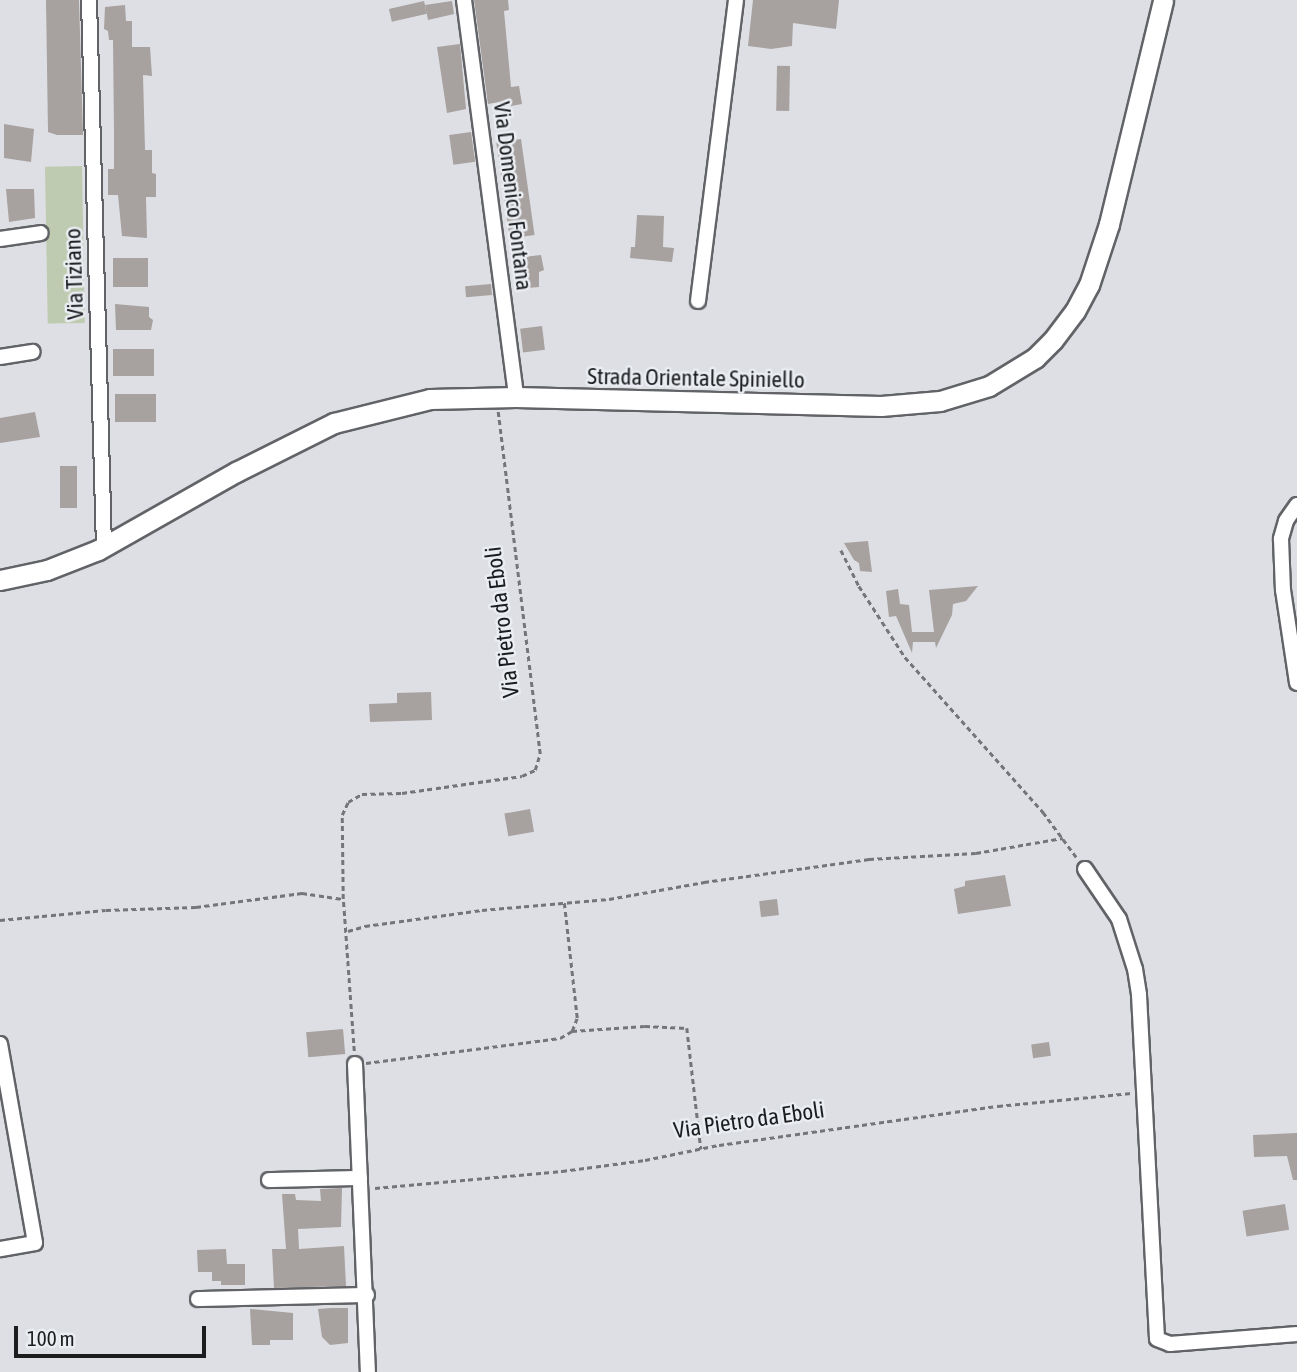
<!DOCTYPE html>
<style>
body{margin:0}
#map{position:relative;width:1297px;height:1372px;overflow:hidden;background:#dddfe4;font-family:"Asap Condensed",sans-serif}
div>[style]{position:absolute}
.green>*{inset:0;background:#becbb0;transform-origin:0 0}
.building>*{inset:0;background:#a7a19f;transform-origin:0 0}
.path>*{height:2.5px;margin-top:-1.25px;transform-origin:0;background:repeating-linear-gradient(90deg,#747579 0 5px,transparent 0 8.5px)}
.roads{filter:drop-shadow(2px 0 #616367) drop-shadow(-2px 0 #616367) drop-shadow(0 2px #616367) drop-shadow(0 -2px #616367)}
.minor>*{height:14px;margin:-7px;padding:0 7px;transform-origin:7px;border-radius:7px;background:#fff}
.tertiary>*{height:19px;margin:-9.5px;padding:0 9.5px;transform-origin:9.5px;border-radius:9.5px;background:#fff}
span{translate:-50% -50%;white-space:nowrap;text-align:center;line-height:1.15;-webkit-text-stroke:5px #eaedf2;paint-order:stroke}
.street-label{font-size:23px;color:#1c1d1f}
.scale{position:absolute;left:14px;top:1326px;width:192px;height:32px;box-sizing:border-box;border:4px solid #1c1d1f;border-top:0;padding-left:9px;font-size:21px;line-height:24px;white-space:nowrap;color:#1c1d1f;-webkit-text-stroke:5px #eaedf2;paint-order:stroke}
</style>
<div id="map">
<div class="green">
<div style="left:82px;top:166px;width:157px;height:37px;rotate:89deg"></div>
</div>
<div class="building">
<div style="clip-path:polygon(46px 0,79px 0,83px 135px,57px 135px,48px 132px)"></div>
<div style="clip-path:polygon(474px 0,508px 0,509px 10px,504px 11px,511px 87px,519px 86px,522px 104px,511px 106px,510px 100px,488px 104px)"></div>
<div style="clip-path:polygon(753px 0,839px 0,836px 29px,793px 23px,792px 46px,771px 49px,748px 46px)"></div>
<div style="left:424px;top:1px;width:13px;height:36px;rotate:77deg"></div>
<div style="clip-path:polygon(452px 1px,454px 14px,428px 20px,425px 5px)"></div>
<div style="clip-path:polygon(125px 5px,126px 21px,132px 21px,132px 47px,150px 47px,152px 76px,143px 75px,145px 150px,152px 150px,152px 173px,156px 174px,156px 197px,146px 197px,147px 238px,122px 236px,118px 195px,108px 195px,108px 169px,114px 169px,114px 132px,113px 40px,109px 40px,108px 31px,104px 29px,105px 7px)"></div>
<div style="clip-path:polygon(460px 44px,466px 109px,447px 113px,437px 47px)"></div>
<div style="left:790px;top:66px;width:45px;height:13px;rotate:91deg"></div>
<div style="clip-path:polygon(4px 124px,34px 129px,31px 162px,4px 158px)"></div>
<div style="left:471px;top:132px;width:30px;height:22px;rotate:82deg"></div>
<div style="left:521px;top:139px;width:97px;height:25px;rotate:82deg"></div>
<div style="clip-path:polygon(6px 189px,34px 189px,35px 218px,9px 222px)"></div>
<div style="clip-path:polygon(637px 215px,664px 216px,663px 247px,674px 248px,672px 262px,630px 258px,631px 247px,635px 247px)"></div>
<div style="clip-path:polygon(541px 255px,544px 270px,539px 272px,539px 287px,527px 288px,524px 278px,516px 277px,514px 258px)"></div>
<div style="left:113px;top:258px;width:35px;height:29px"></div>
<div style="left:491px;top:284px;width:11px;height:26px;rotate:85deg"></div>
<div style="clip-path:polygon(115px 304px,149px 307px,149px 317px,153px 320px,151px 330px,116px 330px)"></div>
<div style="left:542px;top:326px;width:24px;height:22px;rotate:83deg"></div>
<div style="left:113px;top:349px;width:41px;height:27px"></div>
<div style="left:156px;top:394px;width:28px;height:41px;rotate:90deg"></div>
<div style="clip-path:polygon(35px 412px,40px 437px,0 443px,0 418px)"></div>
<div style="left:77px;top:466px;width:42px;height:17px;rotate:90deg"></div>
<div style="clip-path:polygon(868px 541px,872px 572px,860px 571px,859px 563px,854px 560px,844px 543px)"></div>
<div style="clip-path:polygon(978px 586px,966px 601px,953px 604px,952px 615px,936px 648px,935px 642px,913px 642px,912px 653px,896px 616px,889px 617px,886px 591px,898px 589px,900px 604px,909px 605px,912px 632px,934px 632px,929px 590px)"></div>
<div style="clip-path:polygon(431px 692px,432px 720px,370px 722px,369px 704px,397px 703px,397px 693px)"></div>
<div style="left:530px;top:809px;width:23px;height:26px;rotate:80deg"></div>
<div style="clip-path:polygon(1005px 875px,1011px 906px,958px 914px,954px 889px,965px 886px,965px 881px)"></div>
<div style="left:777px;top:899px;width:16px;height:18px;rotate:83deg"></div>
<div style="left:343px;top:1029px;width:25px;height:37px;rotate:85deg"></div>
<div style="left:1049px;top:1042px;width:14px;height:18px;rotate:82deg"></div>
<div style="clip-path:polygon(1297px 1133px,1297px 1180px,1293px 1180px,1287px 1156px,1254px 1157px,1253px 1135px)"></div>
<div style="clip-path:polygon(342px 1188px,341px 1227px,298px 1229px,299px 1249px,344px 1246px,346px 1286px,274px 1288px,272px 1249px,286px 1249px,282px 1194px,295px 1194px,296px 1200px,321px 1201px,320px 1189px)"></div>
<div style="left:1285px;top:1204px;width:26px;height:43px;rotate:81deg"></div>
<div style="clip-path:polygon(226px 1249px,227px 1264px,245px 1264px,245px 1285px,221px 1285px,221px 1281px,212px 1281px,212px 1272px,198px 1272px,197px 1250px)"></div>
<div style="clip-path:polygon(332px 1308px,348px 1308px,348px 1343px,330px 1345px,322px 1337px,318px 1309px)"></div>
<div style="clip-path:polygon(250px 1309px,293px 1313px,293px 1340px,270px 1340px,270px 1345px,252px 1345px)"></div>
</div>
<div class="path">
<div style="left:841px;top:550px;width:40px;rotate:63.4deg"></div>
<div style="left:859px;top:586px;width:85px;rotate:57.1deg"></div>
<div style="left:905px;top:657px;width:208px;rotate:48.3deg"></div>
<div style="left:1043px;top:812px;width:57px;rotate:53.5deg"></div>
<div style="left:0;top:920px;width:106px;rotate:-5.4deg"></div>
<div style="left:106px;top:910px;width:90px;rotate:-1.9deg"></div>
<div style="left:196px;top:907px;width:107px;rotate:-7.5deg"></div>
<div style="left:302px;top:893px;width:41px;rotate:8.3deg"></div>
<div style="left:348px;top:931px;width:18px;rotate:-16deg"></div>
<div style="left:365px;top:926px;width:118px;rotate:-7.8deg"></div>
<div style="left:482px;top:910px;width:127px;rotate:-5deg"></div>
<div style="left:609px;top:899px;width:97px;rotate:-10.1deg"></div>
<div style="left:704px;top:882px;width:167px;rotate:-7.9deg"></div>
<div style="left:869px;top:859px;width:107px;rotate:-3.2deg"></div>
<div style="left:976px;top:853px;width:88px;rotate:-9.8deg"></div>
<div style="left:572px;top:1031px;width:73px;rotate:-3.9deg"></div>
<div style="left:645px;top:1026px;width:42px;rotate:2.7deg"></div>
<div style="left:687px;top:1028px;width:122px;rotate:83.4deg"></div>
<div style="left:354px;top:1051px;width:152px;rotate:-94.1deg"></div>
<div style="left:343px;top:899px;width:84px;rotate:-90.7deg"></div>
<div style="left:342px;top:815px;width:14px;rotate:-65deg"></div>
<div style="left:348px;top:802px;width:16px;rotate:-30deg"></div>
<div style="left:362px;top:794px;width:40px;rotate:-1.4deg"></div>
<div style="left:402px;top:793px;width:121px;rotate:-8.1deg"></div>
<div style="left:522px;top:776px;width:14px;rotate:-25deg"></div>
<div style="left:535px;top:770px;width:17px;rotate:-73deg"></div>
<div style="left:540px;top:754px;width:345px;rotate:-97deg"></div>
<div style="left:366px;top:1063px;width:196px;rotate:-7.3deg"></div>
<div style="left:560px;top:1038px;width:14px;rotate:-30deg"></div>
<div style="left:572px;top:1031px;width:14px;rotate:-69deg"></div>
<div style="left:577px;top:1018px;width:117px;rotate:-96.4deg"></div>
<div style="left:375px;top:1188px;width:188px;rotate:-5.2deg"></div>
<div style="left:562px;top:1171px;width:84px;rotate:-7.5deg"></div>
<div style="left:645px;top:1160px;width:76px;rotate:-11.5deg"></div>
<div style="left:719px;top:1145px;width:282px;rotate:-8deg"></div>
<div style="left:998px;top:1106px;width:134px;rotate:-5.6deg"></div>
</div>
<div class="roads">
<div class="minor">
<div style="left:89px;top:0;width:547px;rotate:88.43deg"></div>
<div style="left:464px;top:0;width:400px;rotate:82.5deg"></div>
<div style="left:0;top:239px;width:41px;rotate:-8.3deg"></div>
<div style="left:698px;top:301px;width:303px;rotate:-82.8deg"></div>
<div style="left:0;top:357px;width:33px;rotate:-9deg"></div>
<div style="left:1297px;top:505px;width:19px;rotate:125deg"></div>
<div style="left:1286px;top:521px;width:19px;rotate:106deg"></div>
<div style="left:1281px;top:539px;width:51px;rotate:87.8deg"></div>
<div style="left:1283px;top:590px;width:94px;rotate:81.4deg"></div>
<div style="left:1085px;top:869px;width:60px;rotate:55.8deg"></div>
<div style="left:1119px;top:919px;width:52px;rotate:72.3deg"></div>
<div style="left:1135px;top:969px;width:26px;rotate:81deg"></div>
<div style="left:1139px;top:995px;width:344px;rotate:87deg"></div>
<div style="left:1157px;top:1339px;width:14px;rotate:21deg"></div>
<div style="left:1170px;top:1344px;width:127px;rotate:-4.5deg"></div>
<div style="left:0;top:1044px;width:202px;rotate:80deg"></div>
<div style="left:35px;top:1243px;width:36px;rotate:170deg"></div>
<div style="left:355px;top:1064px;width:308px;rotate:87.6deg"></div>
<div style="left:269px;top:1180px;width:91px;rotate:-1.3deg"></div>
<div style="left:198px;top:1299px;width:169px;rotate:-1.4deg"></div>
</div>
<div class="tertiary">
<div style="left:0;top:580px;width:48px;rotate:-12deg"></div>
<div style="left:47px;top:570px;width:55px;rotate:-21.4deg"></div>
<div style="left:98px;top:550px;width:159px;rotate:-29.5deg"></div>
<div style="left:236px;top:472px;width:110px;rotate:-26.6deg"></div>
<div style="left:334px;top:423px;width:99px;rotate:-14deg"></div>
<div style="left:430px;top:399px;width:86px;rotate:-1.3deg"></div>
<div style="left:516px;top:397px;width:365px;rotate:1.4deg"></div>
<div style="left:881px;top:406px;width:59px;rotate:-4.8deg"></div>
<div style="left:940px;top:401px;width:51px;rotate:-17deg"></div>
<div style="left:989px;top:386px;width:54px;rotate:-31.3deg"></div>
<div style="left:1035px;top:358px;width:25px;rotate:-45deg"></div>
<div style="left:1053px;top:340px;width:36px;rotate:-53deg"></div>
<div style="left:1075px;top:311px;width:30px;rotate:-62deg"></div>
<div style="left:1089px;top:285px;width:64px;rotate:-71.8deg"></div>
<div style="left:1109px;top:224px;width:230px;rotate:-76.4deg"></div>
</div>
</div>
<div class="street-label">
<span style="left:513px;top:196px;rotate:83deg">Via Domenico Fontana</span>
<span style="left:74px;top:274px;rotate:-92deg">Via Tiziano</span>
<span style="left:696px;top:378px;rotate:1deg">Strada Orientale Spiniello</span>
<span style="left:502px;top:622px;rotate:-97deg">Via Pietro da Eboli</span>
<span style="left:749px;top:1120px;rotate:-8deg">Via Pietro da Eboli</span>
</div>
<div class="scale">100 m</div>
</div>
